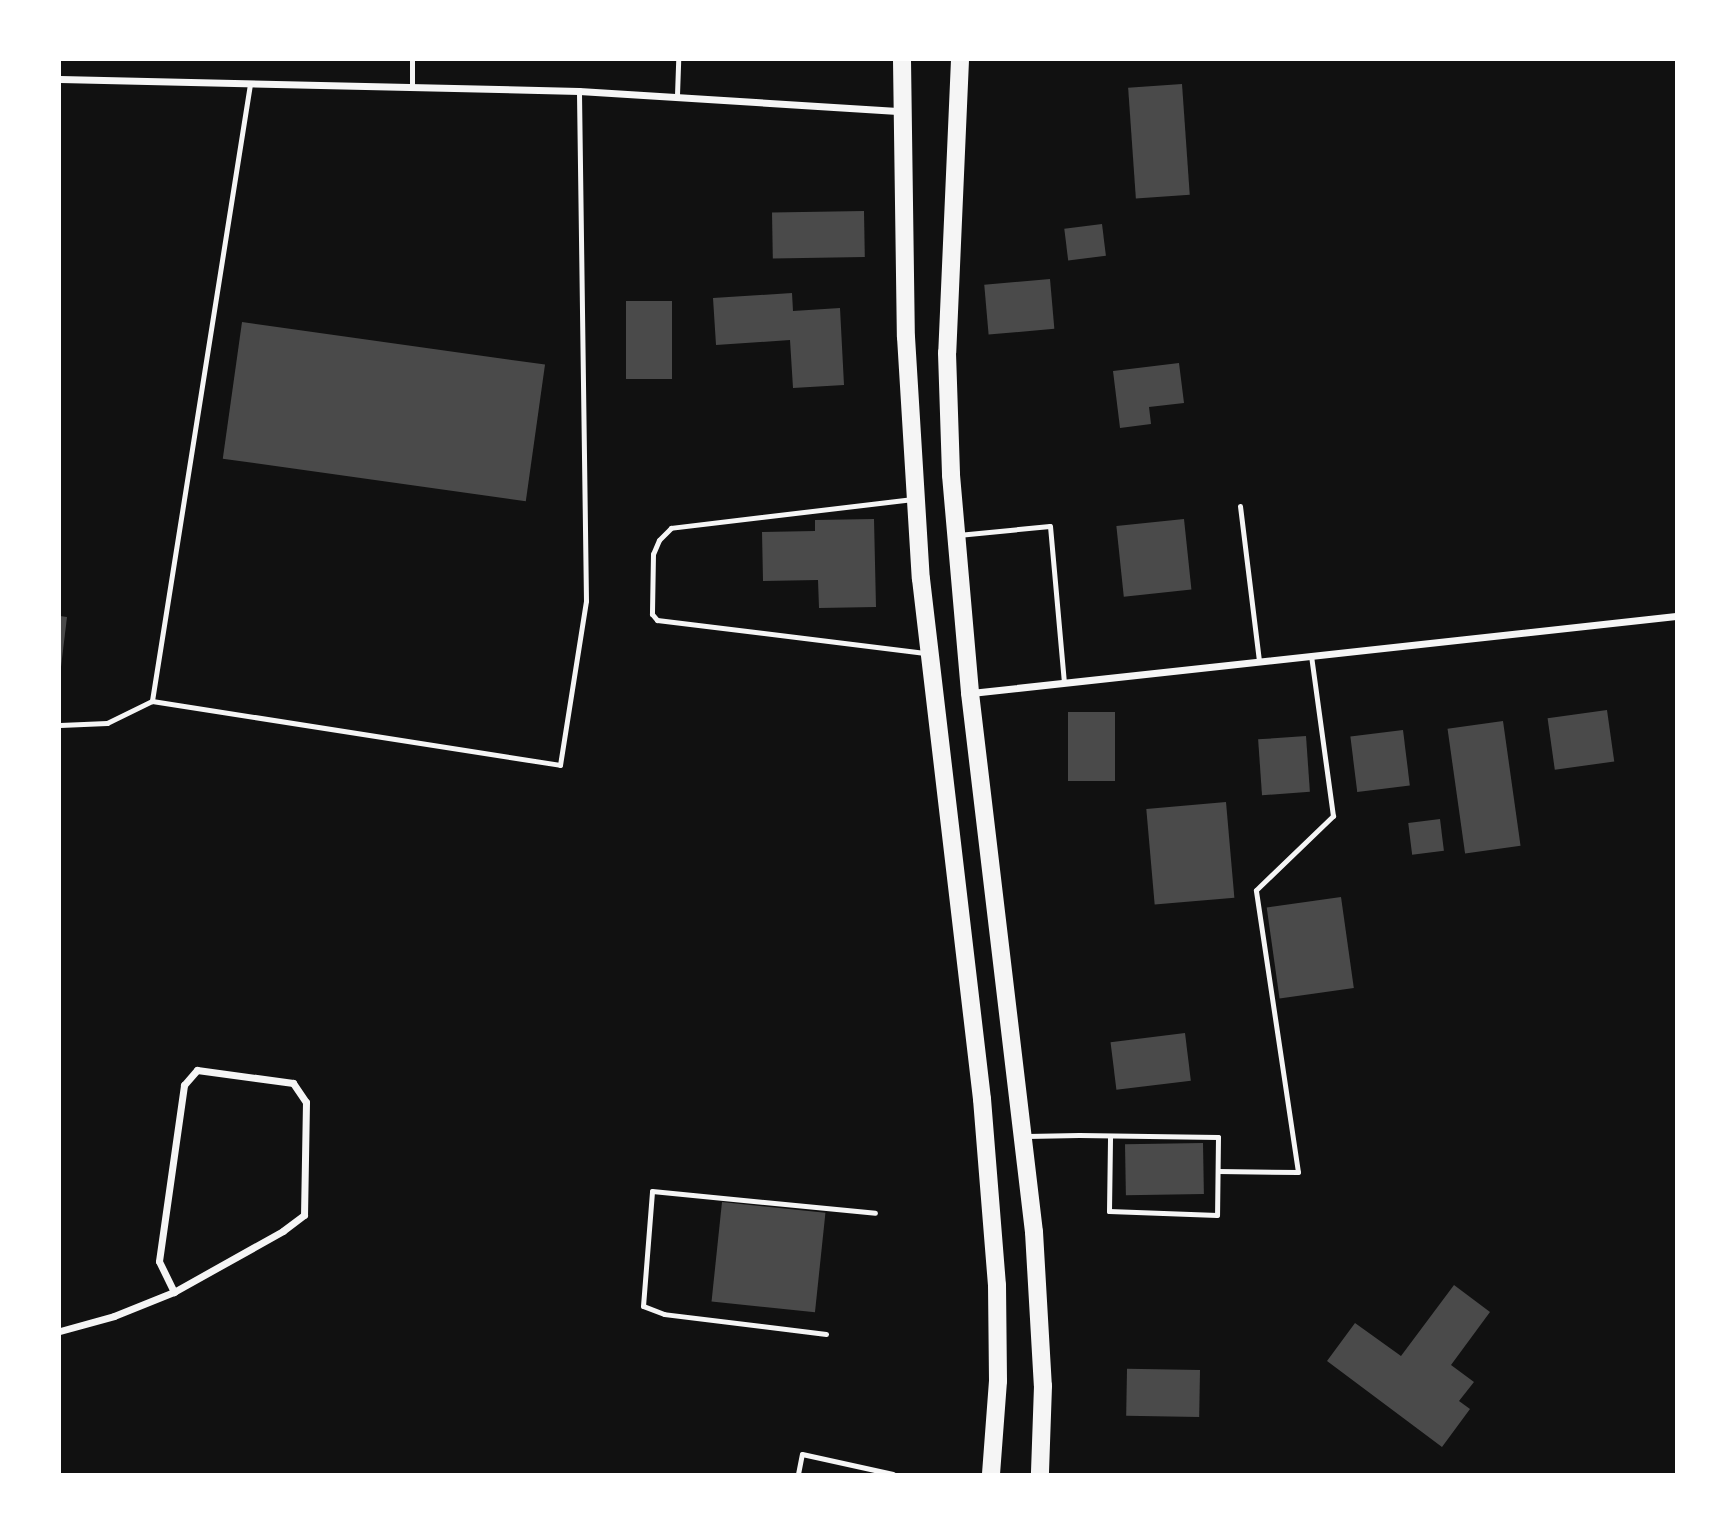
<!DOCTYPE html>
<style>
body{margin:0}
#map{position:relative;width:1736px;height:1534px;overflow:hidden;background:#111;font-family:Karla,sans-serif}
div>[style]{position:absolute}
.building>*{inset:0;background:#4a4a4a;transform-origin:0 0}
.service>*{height:5px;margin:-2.5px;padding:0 2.5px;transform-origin:2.5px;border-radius:2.5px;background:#f5f5f5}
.minor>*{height:7px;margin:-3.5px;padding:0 3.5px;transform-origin:3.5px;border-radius:3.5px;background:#f5f5f5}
.primary>*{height:18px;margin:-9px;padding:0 9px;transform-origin:9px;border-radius:9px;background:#f5f5f5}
span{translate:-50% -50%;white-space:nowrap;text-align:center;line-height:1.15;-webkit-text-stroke:6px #fff;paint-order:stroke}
.frame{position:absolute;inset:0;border:61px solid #fff;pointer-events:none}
</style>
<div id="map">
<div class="building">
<div style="left:1182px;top:84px;width:111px;height:54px;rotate:86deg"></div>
<div style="left:864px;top:211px;width:46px;height:92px;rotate:89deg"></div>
<div style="left:1102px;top:224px;width:32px;height:38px;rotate:83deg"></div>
<div style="left:1050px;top:279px;width:50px;height:66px;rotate:85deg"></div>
<div style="clip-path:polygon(792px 293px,793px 311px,840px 308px,844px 385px,793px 388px,790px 340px,716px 345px,713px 298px)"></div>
<div style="left:626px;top:301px;width:46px;height:78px"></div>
<div style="left:242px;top:322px;width:306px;height:138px;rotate:8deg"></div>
<div style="clip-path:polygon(1179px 363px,1184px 403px,1149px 407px,1151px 424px,1120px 428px,1113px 371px)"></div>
<div style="clip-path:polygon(874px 519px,876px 607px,819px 608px,818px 580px,763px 581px,762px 532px,815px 531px,815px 520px)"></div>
<div style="left:1184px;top:519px;width:71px;height:68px;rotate:84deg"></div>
<div style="clip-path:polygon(60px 616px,67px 617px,61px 667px,60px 666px)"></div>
<div style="left:1607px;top:710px;width:52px;height:60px;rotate:82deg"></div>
<div style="left:1068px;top:712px;width:47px;height:69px"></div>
<div style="left:1503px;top:721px;width:126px;height:56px;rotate:82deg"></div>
<div style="left:1403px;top:730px;width:56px;height:53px;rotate:83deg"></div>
<div style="left:1306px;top:736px;width:56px;height:48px;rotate:86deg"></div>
<div style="left:1226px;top:802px;width:96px;height:80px;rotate:85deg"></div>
<div style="left:1440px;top:819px;width:32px;height:32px;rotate:83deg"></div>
<div style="left:1341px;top:897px;width:92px;height:75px;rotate:82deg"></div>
<div style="left:1185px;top:1033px;width:48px;height:75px;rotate:83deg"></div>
<div style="left:1203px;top:1143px;width:51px;height:78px;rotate:89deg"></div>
<div style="left:722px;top:1202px;width:104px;height:100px;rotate:6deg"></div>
<div style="clip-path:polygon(1454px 1285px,1490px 1312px,1451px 1365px,1474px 1382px,1459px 1401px,1470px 1409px,1442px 1447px,1327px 1361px,1355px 1323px,1401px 1356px)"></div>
<div style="left:1200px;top:1370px;width:47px;height:73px;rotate:91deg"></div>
</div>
<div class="service">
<div style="left:250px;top:84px;width:625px;rotate:99.03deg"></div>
<div style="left:152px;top:701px;width:413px;rotate:8.9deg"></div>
<div style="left:560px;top:765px;width:166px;rotate:-81deg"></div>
<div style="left:586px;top:601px;width:510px;rotate:-90.79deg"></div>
<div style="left:412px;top:87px;width:27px;rotate:-90deg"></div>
<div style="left:677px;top:95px;width:35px;rotate:-88deg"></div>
<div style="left:913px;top:499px;width:244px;rotate:173.2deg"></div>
<div style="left:671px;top:528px;width:17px;rotate:135deg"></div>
<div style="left:659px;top:540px;width:15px;rotate:113deg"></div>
<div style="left:653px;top:554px;width:60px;rotate:91deg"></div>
<div style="left:652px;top:614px;width:8px;rotate:50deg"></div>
<div style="left:657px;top:620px;width:270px;rotate:7deg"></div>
<div style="left:1240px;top:506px;width:156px;rotate:83deg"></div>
<div style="left:958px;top:535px;width:92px;rotate:-5.6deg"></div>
<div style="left:1050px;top:526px;width:157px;rotate:84.9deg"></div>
<div style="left:60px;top:725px;width:47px;rotate:-2.4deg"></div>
<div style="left:107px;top:723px;width:50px;rotate:-26.1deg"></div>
<div style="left:1027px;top:1136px;width:52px;rotate:-1.1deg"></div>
<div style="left:1079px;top:1135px;width:139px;rotate:0.8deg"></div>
<div style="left:1218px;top:1137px;width:78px;rotate:90.7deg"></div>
<div style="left:1217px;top:1215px;width:108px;rotate:-177.9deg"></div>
<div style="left:1109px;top:1211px;width:75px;rotate:-89.2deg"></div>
<div style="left:1218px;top:1171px;width:80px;rotate:0.7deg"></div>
<div style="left:1298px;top:1172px;width:285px;rotate:-98.5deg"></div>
<div style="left:1256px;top:890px;width:107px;rotate:-43.9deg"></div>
<div style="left:1333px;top:816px;width:162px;rotate:-97.8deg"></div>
<div style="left:826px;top:1334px;width:163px;rotate:-173deg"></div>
<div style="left:664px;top:1314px;width:22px;rotate:-159deg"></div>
<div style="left:643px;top:1306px;width:115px;rotate:-85.5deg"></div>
<div style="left:652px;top:1191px;width:224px;rotate:5.6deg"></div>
<div style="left:798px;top:1474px;width:20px;rotate:-79deg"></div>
<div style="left:802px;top:1454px;width:93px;rotate:12.4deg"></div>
</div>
<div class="minor">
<div style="left:60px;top:79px;width:519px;rotate:1.32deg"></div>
<div style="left:579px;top:91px;width:323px;rotate:3.6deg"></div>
<div style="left:971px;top:693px;width:709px;rotate:-6.23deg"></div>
<div style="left:197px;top:1070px;width:97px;rotate:7.7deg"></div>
<div style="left:293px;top:1083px;width:23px;rotate:56deg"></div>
<div style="left:306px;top:1102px;width:113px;rotate:91deg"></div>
<div style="left:304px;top:1215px;width:26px;rotate:143deg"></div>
<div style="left:283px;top:1231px;width:125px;rotate:150.8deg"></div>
<div style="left:174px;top:1292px;width:34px;rotate:-116deg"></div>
<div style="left:159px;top:1261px;width:178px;rotate:-81.9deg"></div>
<div style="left:184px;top:1085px;width:20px;rotate:-49deg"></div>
<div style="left:60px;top:1331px;width:56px;rotate:-15.5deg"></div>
<div style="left:114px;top:1316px;width:65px;rotate:-21.8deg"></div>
</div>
<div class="primary">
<div style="left:902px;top:60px;width:277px;rotate:89.2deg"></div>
<div style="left:906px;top:337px;width:242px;rotate:86.5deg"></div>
<div style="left:921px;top:579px;width:524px;rotate:83.31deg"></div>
<div style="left:982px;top:1099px;width:187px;rotate:85.4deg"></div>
<div style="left:997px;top:1285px;width:96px;rotate:89.4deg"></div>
<div style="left:998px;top:1381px;width:93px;rotate:94.3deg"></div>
<div style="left:960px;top:60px;width:293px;rotate:92.5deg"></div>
<div style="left:947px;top:353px;width:122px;rotate:88.1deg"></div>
<div style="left:951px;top:475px;width:219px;rotate:85deg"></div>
<div style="left:970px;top:693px;width:543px;rotate:83.23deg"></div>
<div style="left:1034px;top:1232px;width:154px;rotate:86.7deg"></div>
<div style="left:1043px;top:1386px;width:88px;rotate:92deg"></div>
</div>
<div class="frame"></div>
</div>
